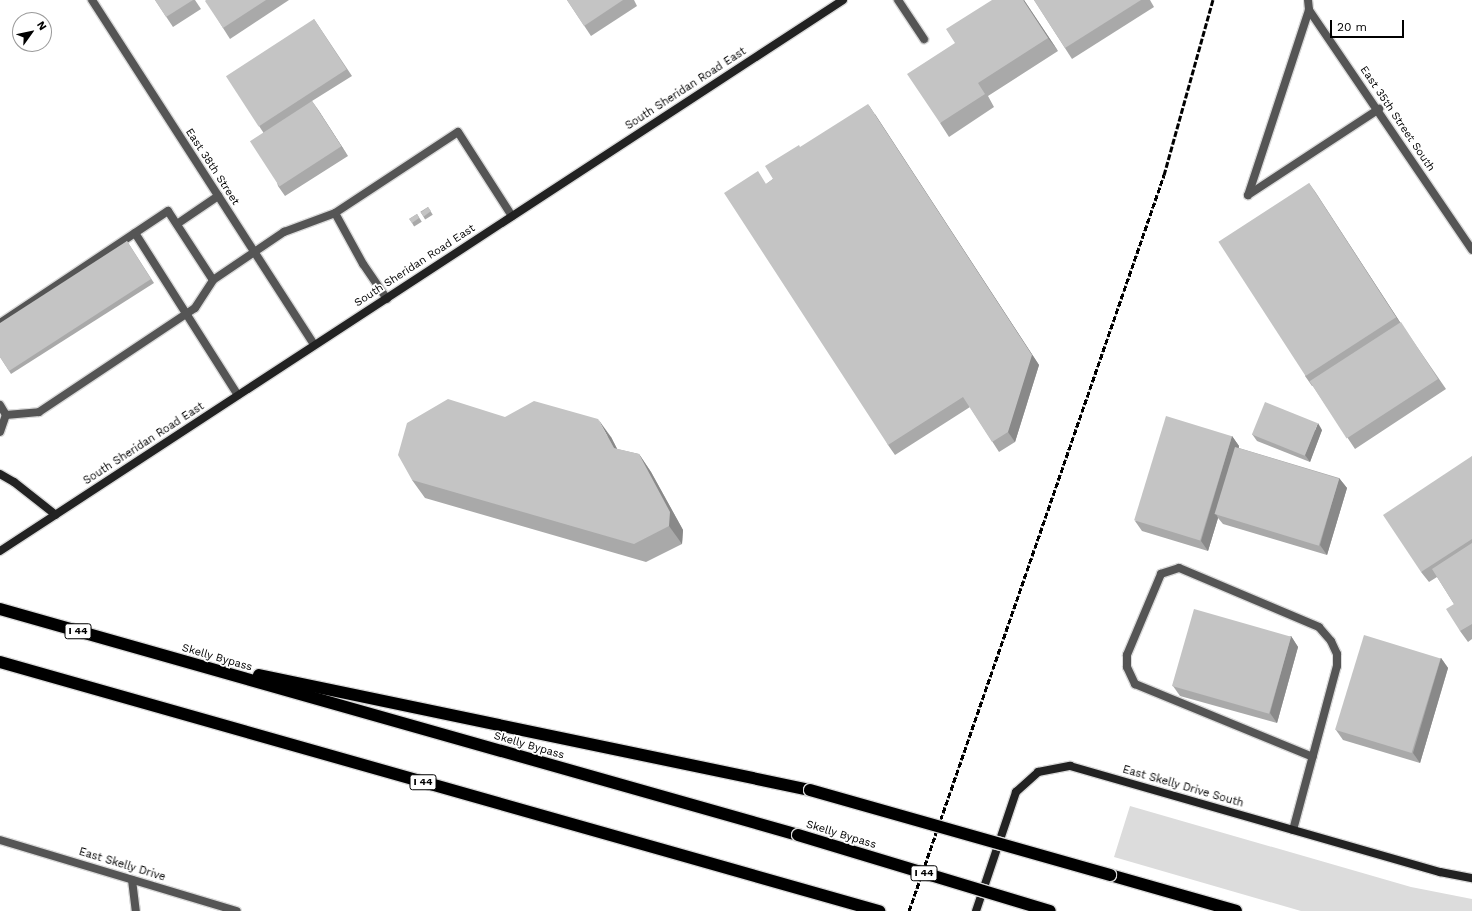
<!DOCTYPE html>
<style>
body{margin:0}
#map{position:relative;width:1472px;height:911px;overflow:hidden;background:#fff;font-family:"Work Sans",sans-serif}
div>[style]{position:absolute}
.green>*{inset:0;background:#dcdcdc}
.roads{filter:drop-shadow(1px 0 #dbdbdb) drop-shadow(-1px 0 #dbdbdb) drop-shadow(0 1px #dbdbdb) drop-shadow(0 -1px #dbdbdb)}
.lane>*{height:8px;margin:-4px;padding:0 4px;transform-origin:4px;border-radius:4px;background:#555}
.street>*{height:8px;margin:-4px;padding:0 4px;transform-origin:4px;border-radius:4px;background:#555}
.secondary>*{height:8px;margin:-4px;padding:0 4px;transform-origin:4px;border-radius:4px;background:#222}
.highway>*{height:12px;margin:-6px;padding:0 6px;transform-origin:6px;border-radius:6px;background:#000}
.rail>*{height:3px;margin-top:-1.5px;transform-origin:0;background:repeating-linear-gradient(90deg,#000 0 6px,transparent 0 8px)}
.bridges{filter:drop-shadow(1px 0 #dbdbdb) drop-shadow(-1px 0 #dbdbdb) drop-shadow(0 1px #dbdbdb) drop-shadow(0 -1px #dbdbdb)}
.highway-bridge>*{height:12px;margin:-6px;padding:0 6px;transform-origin:6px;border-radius:6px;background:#000}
.wall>*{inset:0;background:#a9a9a9;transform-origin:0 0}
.shaded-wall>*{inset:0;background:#898989}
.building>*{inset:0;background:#c4c4c4;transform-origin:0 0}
span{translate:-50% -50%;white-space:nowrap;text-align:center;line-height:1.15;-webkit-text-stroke:3.5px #fff;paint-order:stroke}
.shield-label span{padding:1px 3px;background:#fff;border:1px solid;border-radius:3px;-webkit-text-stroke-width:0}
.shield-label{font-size:10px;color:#000;font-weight:700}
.street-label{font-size:11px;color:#000}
.north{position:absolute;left:12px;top:12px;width:40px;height:40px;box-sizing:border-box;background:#fff;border:1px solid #999;border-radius:50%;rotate:57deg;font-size:11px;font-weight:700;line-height:16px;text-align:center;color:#000}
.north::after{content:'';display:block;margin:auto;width:14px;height:18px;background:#000;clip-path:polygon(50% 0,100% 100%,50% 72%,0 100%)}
.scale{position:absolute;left:1330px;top:20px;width:74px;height:18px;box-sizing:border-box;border:2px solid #000;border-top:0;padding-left:5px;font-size:12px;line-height:14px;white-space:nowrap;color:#000;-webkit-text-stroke:3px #fff;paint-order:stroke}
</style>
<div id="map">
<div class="green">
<div style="clip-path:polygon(1130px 806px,1411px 887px,1472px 899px,1472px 911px,1301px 911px,1114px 857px)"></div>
</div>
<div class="roads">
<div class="lane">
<div style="left:898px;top:0;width:47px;rotate:56.3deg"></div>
<div style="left:1309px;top:10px;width:195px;rotate:108.2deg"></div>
<div style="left:1248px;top:195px;width:157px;rotate:-33.3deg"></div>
<div style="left:177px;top:224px;width:50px;rotate:-34.3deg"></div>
<div style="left:135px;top:233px;width:192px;rotate:57.6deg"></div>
<div style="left:387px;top:299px;width:42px;rotate:-124.4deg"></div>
<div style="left:363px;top:264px;width:58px;rotate:-118.8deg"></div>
<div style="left:335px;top:213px;width:147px;rotate:-33.4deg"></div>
<div style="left:458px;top:132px;width:100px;rotate:57.3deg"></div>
<div style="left:0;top:323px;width:202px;rotate:-33.7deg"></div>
<div style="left:168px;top:211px;width:82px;rotate:56.9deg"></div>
<div style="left:0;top:405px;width:12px;rotate:59deg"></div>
<div style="left:6px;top:415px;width:33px;rotate:-5deg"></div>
<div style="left:39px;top:412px;width:187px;rotate:-33.7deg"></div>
<div style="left:195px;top:308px;width:33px;rotate:-57deg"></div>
<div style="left:213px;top:280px;width:86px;rotate:-34.1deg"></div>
<div style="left:284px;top:232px;width:54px;rotate:-20.4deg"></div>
<div style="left:0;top:432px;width:18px;rotate:-71deg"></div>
<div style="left:1293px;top:830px;width:170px;rotate:-75deg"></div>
<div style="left:1337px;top:666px;width:12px;rotate:-90deg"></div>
<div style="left:1337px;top:654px;width:14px;rotate:-115deg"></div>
<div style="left:1331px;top:641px;width:18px;rotate:-131deg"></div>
<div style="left:1319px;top:627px;width:152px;rotate:-157.1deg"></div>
<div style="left:1179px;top:568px;width:19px;rotate:162deg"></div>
<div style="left:1161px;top:574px;width:88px;rotate:112.8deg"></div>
<div style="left:1127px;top:655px;width:12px;rotate:90deg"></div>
<div style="left:1127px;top:667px;width:19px;rotate:65deg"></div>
<div style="left:1135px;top:684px;width:192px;rotate:22.3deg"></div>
<div style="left:132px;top:880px;width:31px;rotate:83deg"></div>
</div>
<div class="street">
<div style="left:92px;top:0;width:410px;rotate:57.2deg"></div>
<div style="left:1308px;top:0;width:10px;rotate:84deg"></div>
<div style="left:1309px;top:10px;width:290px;rotate:55.8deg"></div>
<div style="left:0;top:840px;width:247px;rotate:16.7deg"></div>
</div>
<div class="secondary">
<div style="left:0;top:474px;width:16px;rotate:30deg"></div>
<div style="left:14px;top:482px;width:53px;rotate:38.2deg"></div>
<div style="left:0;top:551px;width:1007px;rotate:-33.17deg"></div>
<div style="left:976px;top:911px;width:126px;rotate:-71.4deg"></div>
<div style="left:1016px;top:792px;width:30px;rotate:-42deg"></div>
<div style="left:1038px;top:772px;width:33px;rotate:-11deg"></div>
<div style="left:1070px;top:766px;width:385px;rotate:16deg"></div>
<div style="left:1440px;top:872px;width:33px;rotate:11deg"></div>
</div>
<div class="highway">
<div style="left:0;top:609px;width:829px;rotate:15.81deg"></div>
<div style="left:0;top:662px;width:914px;rotate:15.82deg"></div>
<div style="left:259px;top:675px;width:563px;rotate:11.79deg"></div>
<div style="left:1110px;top:875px;width:131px;rotate:15.9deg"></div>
</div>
</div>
<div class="rail">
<div style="left:909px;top:911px;width:779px;rotate:-70.89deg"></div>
<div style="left:1164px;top:175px;width:182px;rotate:-74.4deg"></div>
</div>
<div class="bridges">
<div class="highway-bridge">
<div style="left:810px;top:790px;width:312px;rotate:15.8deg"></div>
<div style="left:798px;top:835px;width:263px;rotate:16.8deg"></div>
</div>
</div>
<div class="wall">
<div style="clip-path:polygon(155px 0,195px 0,201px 9px,173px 27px)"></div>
<div style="clip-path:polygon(206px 0,289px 0,230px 39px,223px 28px)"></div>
<div style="clip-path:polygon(567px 0,634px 0,637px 6px,591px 36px)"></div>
<div style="clip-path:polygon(1024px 0,1058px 51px,988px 96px,994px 107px,949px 137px,940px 123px)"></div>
<div style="clip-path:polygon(1034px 0,1150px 0,1154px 7px,1072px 59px)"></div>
<div style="clip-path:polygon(314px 19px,352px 76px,312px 101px,348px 156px,285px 196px,278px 186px,263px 132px,259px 126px)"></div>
<div style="clip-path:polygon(875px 114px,1039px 365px,1015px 442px,999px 452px,970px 407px,895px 455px,888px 445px,766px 184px,773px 179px,801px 147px)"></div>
<div style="clip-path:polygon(1309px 183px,1400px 322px,1446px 389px,1355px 449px,1313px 386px,1312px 386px,1305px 376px)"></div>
<div style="left:428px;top:207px;width:9px;height:9px;rotate:58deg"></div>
<div style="left:417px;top:214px;width:9px;height:9px;rotate:58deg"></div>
<div style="clip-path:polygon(127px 241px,154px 283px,11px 374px,0 357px)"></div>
<div style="clip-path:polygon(505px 417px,611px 437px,617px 449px,639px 454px,651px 472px,683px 530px,682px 544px,646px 562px,425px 498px,412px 480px)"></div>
<div style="clip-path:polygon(1322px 430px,1310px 462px,1257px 441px,1252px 434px)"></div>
<div style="clip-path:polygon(1232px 436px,1239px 446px,1239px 448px,1339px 478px,1347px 488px,1327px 555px,1223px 524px,1218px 518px,1208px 551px,1142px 531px,1135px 521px)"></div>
<div style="clip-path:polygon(1472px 456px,1472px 639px,1468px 642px,1460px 631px,1454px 604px,1437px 577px,1429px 582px,1421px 572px)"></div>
<div style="clip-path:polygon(1291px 636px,1298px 647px,1277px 723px,1180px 696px,1173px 686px)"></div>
<div style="clip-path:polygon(1441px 658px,1448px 668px,1420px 763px,1343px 740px,1336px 730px)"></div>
</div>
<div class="shaded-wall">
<div style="clip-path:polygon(1023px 0,1024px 0,1058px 51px,1048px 38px)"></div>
<div style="clip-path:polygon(312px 101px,319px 111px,348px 156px,341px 146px)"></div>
<div style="clip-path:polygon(868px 104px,1039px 365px,1015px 442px,1008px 432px)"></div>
<div style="clip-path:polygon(1309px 183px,1316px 193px,1403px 327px,1396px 317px)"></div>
<div style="clip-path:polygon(598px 419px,611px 437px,626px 466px,614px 448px)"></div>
<div style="clip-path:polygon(1318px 423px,1322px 430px,1310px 462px,1305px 455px)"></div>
<div style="clip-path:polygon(1232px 436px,1239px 446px,1219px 515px,1216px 514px,1218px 518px,1208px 551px,1201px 541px)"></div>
<div style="clip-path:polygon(639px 454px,651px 472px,683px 530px,682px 544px,669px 526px)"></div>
<div style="clip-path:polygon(1339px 478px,1347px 488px,1327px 555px,1320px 545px)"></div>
<div style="clip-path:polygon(1291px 636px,1298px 647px,1277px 723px,1270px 713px)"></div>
<div style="clip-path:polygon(1441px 658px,1448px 668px,1420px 763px,1413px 753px)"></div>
</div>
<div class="building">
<div style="clip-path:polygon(155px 0,193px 0,166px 17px)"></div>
<div style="clip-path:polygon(206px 0,266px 0,223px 28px,205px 1px)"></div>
<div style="clip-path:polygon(567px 0,623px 0,584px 26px)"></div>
<div style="clip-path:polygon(992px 0,1023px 0,1048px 38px,978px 83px,985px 94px,940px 123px,907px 74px,955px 43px,946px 29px)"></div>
<div style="clip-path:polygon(1034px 0,1141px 0,1065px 48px)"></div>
<div style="left:314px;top:19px;width:60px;height:105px;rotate:57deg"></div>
<div style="left:312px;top:101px;width:54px;height:74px;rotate:57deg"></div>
<div style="clip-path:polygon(868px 104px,1032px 355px,1008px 432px,992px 442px,963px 397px,888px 445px,724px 193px,758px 171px,766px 184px,773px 179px,765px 166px,799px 145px,800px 147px)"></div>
<div style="left:1309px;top:183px;width:160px;height:108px;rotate:57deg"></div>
<div style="left:428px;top:207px;width:5px;height:9px;rotate:53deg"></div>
<div style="clip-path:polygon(417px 214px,419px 218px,412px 223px,409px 219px)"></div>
<div style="clip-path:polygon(127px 241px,151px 279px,9px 371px,0 357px,0 323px)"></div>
<div style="left:1401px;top:322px;width:68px;height:109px;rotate:57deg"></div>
<div style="clip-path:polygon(448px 399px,505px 417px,534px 401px,598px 419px,614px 448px,639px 454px,670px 512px,669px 526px,634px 544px,412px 480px,398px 455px,407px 423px)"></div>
<div style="left:1265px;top:402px;width:57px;height:35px;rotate:22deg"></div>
<div style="left:1166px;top:416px;width:69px;height:109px;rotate:17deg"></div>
<div style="left:1235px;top:447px;width:109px;height:70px;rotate:17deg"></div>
<div style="clip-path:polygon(1472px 456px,1472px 539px,1421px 572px,1383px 515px)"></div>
<div style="clip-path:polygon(1472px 543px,1472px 624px,1460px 631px,1446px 609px,1454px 604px,1432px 569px)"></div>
<div style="left:1194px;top:609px;width:101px;height:80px;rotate:16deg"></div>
<div style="left:1364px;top:635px;width:80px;height:99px;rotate:17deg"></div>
</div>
<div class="shield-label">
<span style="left:78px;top:631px">I 44</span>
<span style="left:423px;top:782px">I 44</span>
<span style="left:924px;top:873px">I 44</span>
</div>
<div class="street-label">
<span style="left:686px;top:89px;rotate:-33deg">South Sheridan Road East</span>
<span style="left:1397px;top:119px;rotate:56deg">East 35th Street South</span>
<span style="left:212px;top:167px;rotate:57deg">East 38th Street</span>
<span style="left:415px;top:266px;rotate:-33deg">South Sheridan Road East</span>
<span style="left:144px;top:444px;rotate:-33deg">South Sheridan Road East</span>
<span style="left:217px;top:658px;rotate:16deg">Skelly Bypass</span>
<span style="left:529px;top:746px;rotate:16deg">Skelly Bypass</span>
<span style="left:1183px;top:787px;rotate:16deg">East Skelly Drive South</span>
<span style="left:841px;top:835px;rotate:17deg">Skelly Bypass</span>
<span style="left:122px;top:865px;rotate:17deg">East Skelly Drive</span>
</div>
<div class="north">N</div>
<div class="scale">20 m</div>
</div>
